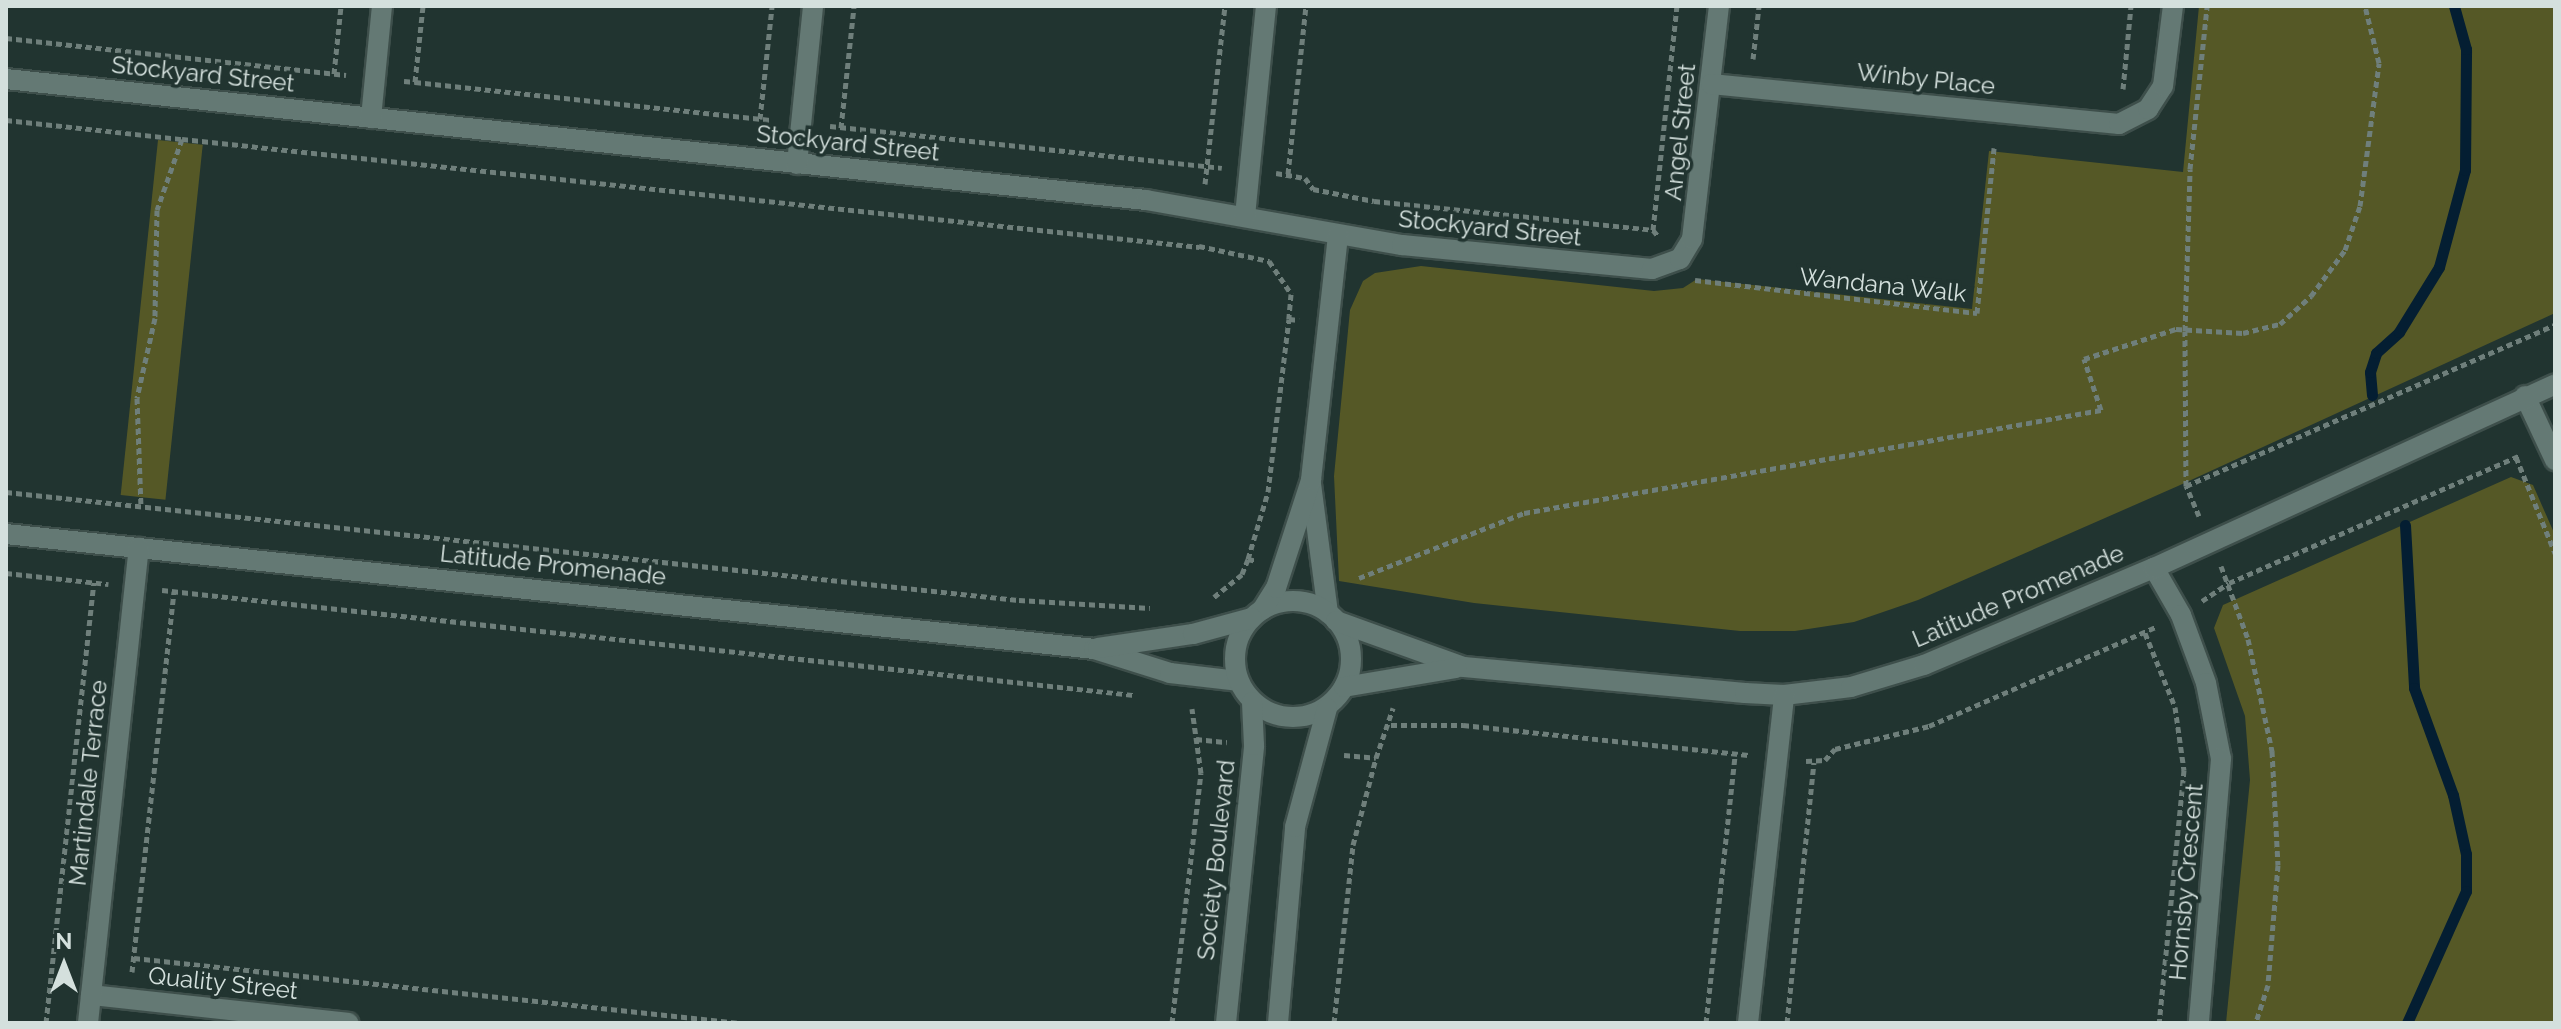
<!DOCTYPE html>
<style>
body{margin:0}
#map{position:relative;width:2561px;height:1029px;overflow:hidden;background:#213430;font-family:Raleway,sans-serif}
div>[style]{position:absolute}
.green>*{inset:0;background:#555826;transform-origin:0 0}
.stream>*{height:11px;margin:-5.5px;padding:0 5.5px;transform-origin:5.5px;border-radius:5.5px;background:#041e32}
.path>*{height:5px;margin-top:-2.5px;transform-origin:0;background:repeating-linear-gradient(90deg,#6f7f7b 0 6px,transparent 0 10px)}
.roads{filter:drop-shadow(2px 0 #3e4f4b) drop-shadow(-2px 0 #3e4f4b) drop-shadow(0 2px #3e4f4b) drop-shadow(0 -2px #3e4f4b)}
.minor>*{height:20px;margin:-10px;padding:0 10px;transform-origin:10px;border-radius:10px;background:#647974}
.minor>.ring{margin:-10px;padding:0;box-sizing:content-box;background:none;border:20px solid #647974;border-radius:50%}
span{translate:-50% -50%;white-space:nowrap;text-align:center;line-height:1.15;-webkit-text-stroke:7px #213430;paint-order:stroke}
.street-label{font-size:24px;color:#d4e0dd}
.frame{position:absolute;inset:0;border:8px solid #d4e0dd;pointer-events:none}
.north{position:absolute;left:24px;top:925px;width:80px;height:80px;-webkit-text-stroke:6px #213430;paint-order:stroke;rotate:0deg;font-size:22px;font-weight:700;line-height:32px;text-align:center;color:#d4e0dd}
.north::after{content:'';display:block;margin:auto;width:28px;height:36px;background:#d4e0dd;clip-path:polygon(50% 0,100% 100%,50% 72%,0 100%)}
</style>
<div id="map">
<div class="green">
<div style="clip-path:polygon(2199px 6px,2555px 6px,2555px 313px,2178px 486px,1918px 600px,1854px 622px,1795px 631px,1740px 631px,1474px 603px,1339px 581px,1334px 476px,1350px 310px,1363px 281px,1375px 273px,1421px 266px,1654px 291px,1683px 288px,1697px 279px,1972px 309px,1989px 151px,2183px 172px)"></div>
<div style="left:158px;top:140px;width:45px;height:357px;rotate:6deg"></div>
<div style="clip-path:polygon(2511px 477px,2533px 485px,2555px 535px,2555px 1023px,2226px 1023px,2250px 780px,2245px 716px,2214px 628px,2223px 605px)"></div>
</div>
<div class="stream">
<div style="left:2372px;top:395px;width:23px;rotate:-95deg"></div>
<div style="left:2370px;top:372px;width:20px;rotate:-72deg"></div>
<div style="left:2376px;top:353px;width:31px;rotate:-42deg"></div>
<div style="left:2399px;top:332px;width:76px;rotate:-58.4deg"></div>
<div style="left:2439px;top:267px;width:100px;rotate:-75deg"></div>
<div style="left:2465px;top:170px;width:121px;rotate:-89.5deg"></div>
<div style="left:2466px;top:49px;width:45px;rotate:-105.6deg"></div>
<div style="left:2405px;top:525px;width:163px;rotate:86.8deg"></div>
<div style="left:2414px;top:688px;width:114px;rotate:70deg"></div>
<div style="left:2453px;top:795px;width:60px;rotate:77.6deg"></div>
<div style="left:2466px;top:854px;width:37px;rotate:90deg"></div>
<div style="left:2466px;top:891px;width:145px;rotate:114.1deg"></div>
</div>
<div class="path">
<div style="left:6px;top:38px;width:342px;rotate:6.2deg"></div>
<div style="left:1753px;top:59px;width:53px;rotate:-83.5deg"></div>
<div style="left:334px;top:74px;width:68px;rotate:-84.1deg"></div>
<div style="left:404px;top:81px;width:11px;rotate:5deg"></div>
<div style="left:415px;top:82px;width:76px;rotate:-84deg"></div>
<div style="left:415px;top:82px;width:359px;rotate:6.1deg"></div>
<div style="left:2123px;top:89px;width:83px;rotate:-84.5deg"></div>
<div style="left:760px;top:119px;width:114px;rotate:-83.9deg"></div>
<div style="left:6px;top:120px;width:177px;rotate:6.2deg"></div>
<div style="left:182px;top:139px;width:75px;rotate:109.4deg"></div>
<div style="left:157px;top:210px;width:108px;rotate:91.1deg"></div>
<div style="left:155px;top:318px;width:82px;rotate:102.7deg"></div>
<div style="left:137px;top:398px;width:108px;rotate:87.9deg"></div>
<div style="left:830px;top:126px;width:394px;rotate:6.1deg"></div>
<div style="left:841px;top:128px;width:123px;rotate:-83.9deg"></div>
<div style="left:182px;top:139px;width:1023px;rotate:6.06deg"></div>
<div style="left:1276px;top:173px;width:29px;rotate:10deg"></div>
<div style="left:1305px;top:178px;width:14px;rotate:54deg"></div>
<div style="left:1313px;top:189px;width:62px;rotate:11.1deg"></div>
<div style="left:1374px;top:201px;width:281px;rotate:5.9deg"></div>
<div style="left:1653px;top:230px;width:8px;rotate:50deg"></div>
<div style="left:1288px;top:174px;width:169px;rotate:-83.9deg"></div>
<div style="left:1205px;top:184px;width:179px;rotate:-83.6deg"></div>
<div style="left:1653px;top:230px;width:225px;rotate:-83.9deg"></div>
<div style="left:1199px;top:246px;width:72px;rotate:12.1deg"></div>
<div style="left:1269px;top:261px;width:40px;rotate:56deg"></div>
<div style="left:1291px;top:294px;width:25px;rotate:95deg"></div>
<div style="left:1695px;top:280px;width:284px;rotate:6.7deg"></div>
<div style="left:1977px;top:313px;width:166px;rotate:-84.1deg"></div>
<div style="left:2516px;top:457px;width:104px;rotate:67.9deg"></div>
<div style="left:2186px;top:486px;width:403px;rotate:-23.6deg"></div>
<div style="left:6px;top:492px;width:1019px;rotate:6.09deg"></div>
<div style="left:1019px;top:600px;width:131px;rotate:3.5deg"></div>
<div style="left:2199px;top:516px;width:33px;rotate:-113deg"></div>
<div style="left:2186px;top:486px;width:155px;rotate:-90.4deg"></div>
<div style="left:2185px;top:331px;width:162px;rotate:-88.2deg"></div>
<div style="left:2190px;top:169px;width:164px;rotate:-84deg"></div>
<div style="left:1248px;top:559px;width:70px;rotate:-73.4deg"></div>
<div style="left:1268px;top:492px;width:174px;rotate:-83.1deg"></div>
<div style="left:1289px;top:319px;width:10px;rotate:6deg"></div>
<div style="left:2221px;top:566px;width:78px;rotate:69.7deg"></div>
<div style="left:2248px;top:639px;width:115px;rotate:77.9deg"></div>
<div style="left:2272px;top:751px;width:114px;rotate:87deg"></div>
<div style="left:2278px;top:865px;width:120px;rotate:94.8deg"></div>
<div style="left:2268px;top:985px;width:40px;rotate:108deg"></div>
<div style="left:6px;top:573px;width:103px;rotate:6.2deg"></div>
<div style="left:1359px;top:578px;width:177px;rotate:-21.5deg"></div>
<div style="left:1524px;top:513px;width:586px;rotate:-10.12deg"></div>
<div style="left:2101px;top:410px;width:54px;rotate:-108.4deg"></div>
<div style="left:2084px;top:359px;width:97px;rotate:-18.1deg"></div>
<div style="left:2176px;top:329px;width:67px;rotate:3.4deg"></div>
<div style="left:2243px;top:333px;width:38px;rotate:-14deg"></div>
<div style="left:2280px;top:324px;width:42px;rotate:-42.1deg"></div>
<div style="left:2311px;top:296px;width:57px;rotate:-53.5deg"></div>
<div style="left:2345px;top:250px;width:46px;rotate:-71.2deg"></div>
<div style="left:2360px;top:206px;width:144px;rotate:-82.4deg"></div>
<div style="left:2379px;top:63px;width:59px;rotate:-103.8deg"></div>
<div style="left:162px;top:590px;width:978px;rotate:6.17deg"></div>
<div style="left:1214px;top:597px;width:36px;rotate:-39deg"></div>
<div style="left:1242px;top:574px;width:16px;rotate:-68deg"></div>
<div style="left:1248px;top:559px;width:9px;rotate:13deg"></div>
<div style="left:2202px;top:601px;width:32px;rotate:-34deg"></div>
<div style="left:2229px;top:583px;width:318px;rotate:-23.7deg"></div>
<div style="left:2145px;top:633px;width:80px;rotate:67.9deg"></div>
<div style="left:2175px;top:707px;width:64px;rotate:81.9deg"></div>
<div style="left:2184px;top:770px;width:254px;rotate:95.6deg"></div>
<div style="left:1391px;top:725px;width:72px"></div>
<div style="left:1463px;top:725px;width:287px;rotate:6deg"></div>
<div style="left:1196px;top:739px;width:31px;rotate:6deg"></div>
<div style="left:1344px;top:755px;width:32px;rotate:5deg"></div>
<div style="left:1376px;top:758px;width:53px;rotate:-71.2deg"></div>
<div style="left:1806px;top:761px;width:19px;rotate:-3deg"></div>
<div style="left:1825px;top:760px;width:15px;rotate:-48deg"></div>
<div style="left:1835px;top:749px;width:97px;rotate:-13.7deg"></div>
<div style="left:1929px;top:726px;width:248px;rotate:-23.6deg"></div>
<div style="left:134px;top:958px;width:609px;rotate:6.12deg"></div>
<div style="left:132px;top:972px;width:383px;rotate:-83.7deg"></div>
<div style="left:46px;top:1023px;width:443px;rotate:-83.8deg"></div>
<div style="left:1172px;top:1023px;width:252px;rotate:-83.4deg"></div>
<div style="left:1201px;top:773px;width:65px;rotate:-98deg"></div>
<div style="left:1334px;top:1023px;width:179px;rotate:-83.9deg"></div>
<div style="left:1353px;top:845px;width:90px;rotate:-75.2deg"></div>
<div style="left:1706px;top:1023px;width:271px;rotate:-83.8deg"></div>
<div style="left:1787px;top:1023px;width:262px;rotate:-84.1deg"></div>
</div>
<div class="roads">
<div class="minor">
<div style="left:6px;top:79px;width:1146px;rotate:6.06deg"></div>
<div style="left:1146px;top:200px;width:260px;rotate:10deg"></div>
<div style="left:1402px;top:245px;width:251px;rotate:5.5deg"></div>
<div style="left:1652px;top:269px;width:30px;rotate:-20deg"></div>
<div style="left:1680px;top:259px;width:23px;rotate:-59deg"></div>
<div style="left:1692px;top:239px;width:235px;rotate:-83.4deg"></div>
<div style="left:1711px;top:84px;width:410px;rotate:5.6deg"></div>
<div style="left:2119px;top:124px;width:33px;rotate:-27deg"></div>
<div style="left:2148px;top:109px;width:27px;rotate:-57deg"></div>
<div style="left:2163px;top:86px;width:81px;rotate:-82.9deg"></div>
<div style="left:371px;top:118px;width:113px;rotate:-84.4deg"></div>
<div style="left:797px;top:164px;width:159px;rotate:-84.2deg"></div>
<div style="left:1245px;top:216px;width:211px;rotate:-84.3deg"></div>
<div style="left:2525px;top:396px;width:71px;rotate:64.9deg"></div>
<div style="left:1311px;top:484px;width:130px;rotate:82.5deg"></div>
<div style="left:6px;top:534px;width:1094px;rotate:6.03deg"></div>
<div style="left:1094px;top:649px;width:80px;rotate:17.5deg"></div>
<div style="left:1170px;top:673px;width:68px;rotate:6.7deg"></div>
<div style="left:2154px;top:568px;width:54px;rotate:60.1deg"></div>
<div style="left:2181px;top:615px;width:72px;rotate:69.8deg"></div>
<div style="left:2206px;top:683px;width:77px;rotate:78.8deg"></div>
<div style="left:2221px;top:759px;width:265px;rotate:94.8deg"></div>
<div class="ring" style="left:1235px;top:601px;width:96px;height:96px"></div>
<div style="left:1262px;top:610px;width:26px;rotate:-58deg"></div>
<div style="left:1276px;top:588px;width:114px;rotate:-72deg"></div>
<div style="left:1311px;top:480px;width:246px;rotate:-83.7deg"></div>
<div style="left:1336px;top:621px;width:136px;rotate:19.8deg"></div>
<div style="left:1464px;top:667px;width:282px;rotate:5.3deg"></div>
<div style="left:1745px;top:693px;width:39px;rotate:3deg"></div>
<div style="left:1784px;top:695px;width:67px;rotate:-6.8deg"></div>
<div style="left:1851px;top:687px;width:76px;rotate:-16.8deg"></div>
<div style="left:1924px;top:665px;width:250px;rotate:-22.9deg"></div>
<div style="left:2154px;top:568px;width:441px;rotate:-24.6deg"></div>
<div style="left:1098px;top:648px;width:96px;rotate:-8.4deg"></div>
<div style="left:1193px;top:634px;width:61px;rotate:-15.2deg"></div>
<div style="left:1344px;top:687px;width:114px;rotate:-9.6deg"></div>
<div style="left:91px;top:995px;width:259px;rotate:6.2deg"></div>
<div style="left:88px;top:1023px;width:478px;rotate:-83.9deg"></div>
<div style="left:1226px;top:1023px;width:279px;rotate:-84.2deg"></div>
<div style="left:1254px;top:745px;width:43px;rotate:-92.7deg"></div>
<div style="left:1278px;top:1023px;width:197px;rotate:-85deg"></div>
<div style="left:1295px;top:827px;width:123px;rotate:-74.9deg"></div>
<div style="left:1748px;top:1023px;width:330px;rotate:-83.7deg"></div>
</div>
</div>
<div class="street-label">
<span style="left:203px;top:74px;rotate:6deg">Stockyard Street</span>
<span style="left:1926px;top:79px;rotate:6deg">Winby Place</span>
<span style="left:1680px;top:132px;rotate:-84deg">Angel Street</span>
<span style="left:848px;top:143px;rotate:6deg">Stockyard Street</span>
<span style="left:1490px;top:228px;rotate:6deg">Stockyard Street</span>
<span style="left:1883px;top:285px;rotate:6deg">Wandana Walk</span>
<span style="left:553px;top:565px;rotate:6deg">Latitude Promenade</span>
<span style="left:2018px;top:596px;rotate:-23deg">Latitude Promenade</span>
<span style="left:88px;top:783px;rotate:-84deg">Martindale Terrace</span>
<span style="left:1216px;top:860px;rotate:-84deg">Society Boulevard</span>
<span style="left:2186px;top:882px;rotate:-85deg">Hornsby Crescent</span>
<span style="left:223px;top:983px;rotate:6deg">Quality Street</span>
</div>
<div class="frame"></div>
<div class="north">N</div>
</div>
